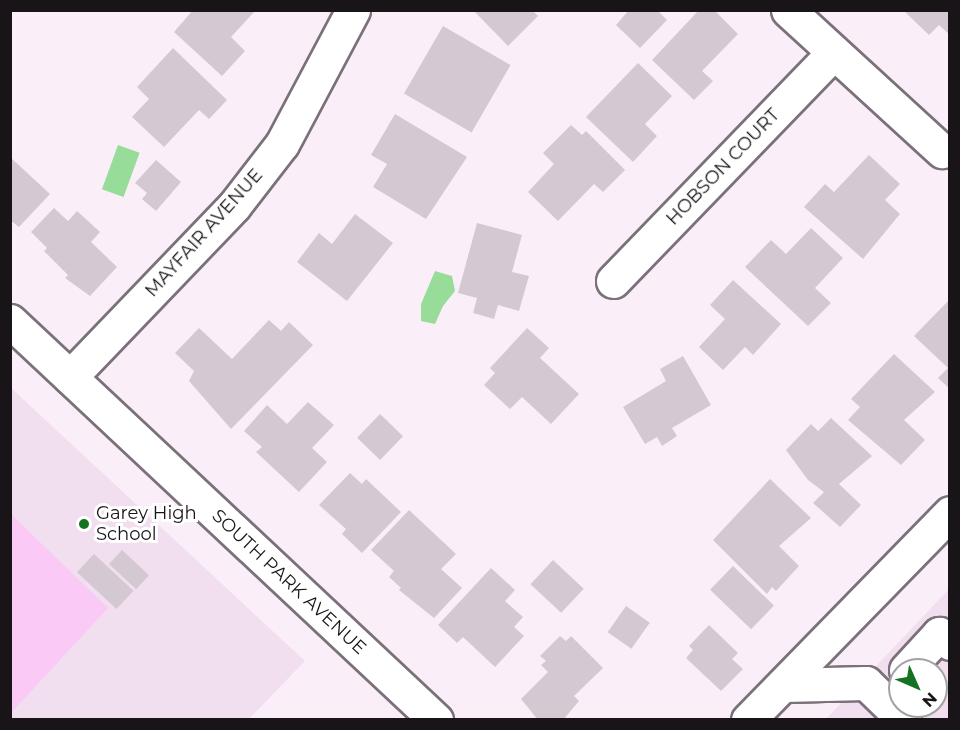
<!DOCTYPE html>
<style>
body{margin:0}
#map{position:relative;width:960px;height:730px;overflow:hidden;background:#faeff9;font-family:Montserrat,sans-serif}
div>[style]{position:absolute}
.built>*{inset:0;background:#f1dfef}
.green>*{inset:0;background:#fbc9f6}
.water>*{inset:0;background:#97dc99;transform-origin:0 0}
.building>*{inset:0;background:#d4c9d3;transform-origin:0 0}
.roads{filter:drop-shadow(2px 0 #7b717a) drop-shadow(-2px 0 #7b717a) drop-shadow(0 2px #7b717a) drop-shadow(0 -2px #7b717a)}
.minor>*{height:33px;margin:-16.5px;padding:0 16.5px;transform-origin:16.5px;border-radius:16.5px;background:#fff}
.dots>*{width:16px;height:16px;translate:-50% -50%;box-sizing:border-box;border:3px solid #fff;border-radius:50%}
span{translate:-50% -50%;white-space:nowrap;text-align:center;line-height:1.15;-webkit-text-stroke:6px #fff;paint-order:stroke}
.street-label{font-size:18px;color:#181418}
.poi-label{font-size:18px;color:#181418}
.left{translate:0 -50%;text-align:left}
.frame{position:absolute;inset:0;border:12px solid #181418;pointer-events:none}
.north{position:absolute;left:888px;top:658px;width:60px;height:60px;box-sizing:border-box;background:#fff;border:2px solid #a3a1a3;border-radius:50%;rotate:135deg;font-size:16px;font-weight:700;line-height:24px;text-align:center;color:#181418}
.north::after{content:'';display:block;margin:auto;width:21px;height:27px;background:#137322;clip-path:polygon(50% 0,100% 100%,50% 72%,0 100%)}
</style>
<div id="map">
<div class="built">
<div style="clip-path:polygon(10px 387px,305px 661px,249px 719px,11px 719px)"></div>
<div style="clip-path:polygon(evenodd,949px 589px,949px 719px,826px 719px,949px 589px,900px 670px,936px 670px,936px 706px,900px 706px,900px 670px)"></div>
</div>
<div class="green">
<div style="clip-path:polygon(11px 514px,108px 608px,11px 713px,10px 713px)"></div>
</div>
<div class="water">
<div style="left:118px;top:145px;width:23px;height:47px;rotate:20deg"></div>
<div style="clip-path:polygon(435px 271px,452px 276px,455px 291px,443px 306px,435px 324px,421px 321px,421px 304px)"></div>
</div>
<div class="building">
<div style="clip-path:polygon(193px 10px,256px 10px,231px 37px,245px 51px,222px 76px,174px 32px)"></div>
<div style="clip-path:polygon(473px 10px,532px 10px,538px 16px,508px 46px)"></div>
<div style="clip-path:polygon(629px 10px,657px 10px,667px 20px,640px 48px,616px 25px)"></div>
<div style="clip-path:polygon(699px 10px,714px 10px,738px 34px,702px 71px,713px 81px,694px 100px,652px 60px)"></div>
<div style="clip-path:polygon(903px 10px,950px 10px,950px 35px,939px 25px,929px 35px)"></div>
<div style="left:443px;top:26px;width:78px;height:78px;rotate:30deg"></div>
<div style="clip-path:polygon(173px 48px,227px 100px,209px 119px,199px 110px,164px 147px,132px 117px,149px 99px,137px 87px)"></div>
<div style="clip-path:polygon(638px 63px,672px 96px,645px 124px,657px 136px,633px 162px,586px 117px)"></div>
<div style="clip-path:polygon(395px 114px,467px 157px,426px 219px,373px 187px,387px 164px,371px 155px)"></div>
<div style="clip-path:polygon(571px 125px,582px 135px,586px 131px,625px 170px,603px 192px,594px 184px,558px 221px,528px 192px,554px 164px,543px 153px)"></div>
<div style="clip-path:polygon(869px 155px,900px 184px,885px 200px,900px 214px,863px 259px,804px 207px,825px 184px,834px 192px)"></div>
<div style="clip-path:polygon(10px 157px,50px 194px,19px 227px,10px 220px)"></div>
<div style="clip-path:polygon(156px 160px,181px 182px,156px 211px,142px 199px,147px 193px,135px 183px)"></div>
<div style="clip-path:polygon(54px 208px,68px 221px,77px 211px,100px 232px,91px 242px,117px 267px,90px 296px,65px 278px,68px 275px,44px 251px,47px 248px,31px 232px)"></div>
<div style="clip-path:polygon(355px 214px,393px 243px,347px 301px,297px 262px,319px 233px,332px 244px)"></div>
<div style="clip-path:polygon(477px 223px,522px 235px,512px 272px,529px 276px,519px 311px,498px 305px,494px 319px,473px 313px,477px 298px,458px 293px)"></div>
<div style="clip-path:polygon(811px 228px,843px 258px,815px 288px,831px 303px,808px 326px,745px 267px,771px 240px,786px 254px)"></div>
<div style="clip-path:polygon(733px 280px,781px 324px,753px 355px,745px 347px,723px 370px,699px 347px,725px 319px,710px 305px)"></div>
<div style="clip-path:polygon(950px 299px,950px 389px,938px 378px,948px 368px,914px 336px)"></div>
<div style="clip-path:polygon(269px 320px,281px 331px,289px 322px,313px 345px,231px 429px,189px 381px,194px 371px,175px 353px,199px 328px,232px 359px)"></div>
<div style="clip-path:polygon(527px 328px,549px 348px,540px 358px,579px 394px,551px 424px,522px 397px,510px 409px,484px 385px,495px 373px,490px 368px)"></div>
<div style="clip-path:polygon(894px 354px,935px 392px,904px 420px,925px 440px,901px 465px,848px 420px,860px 407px,851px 399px)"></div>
<div style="clip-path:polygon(683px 356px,711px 405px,672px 428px,677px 436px,662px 446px,657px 437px,645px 444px,623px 407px,666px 381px,660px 369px)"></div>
<div style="clip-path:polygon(308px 402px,334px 425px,312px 448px,327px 462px,299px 492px,256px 452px,262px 447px,244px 431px,267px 405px,287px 424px)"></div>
<div style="left:380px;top:414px;width:32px;height:33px;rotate:44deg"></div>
<div style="clip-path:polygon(831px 418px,872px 456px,839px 484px,861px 505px,840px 527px,813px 503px,824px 492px,808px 480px,786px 450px,811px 424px,818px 431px)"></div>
<div style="clip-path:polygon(350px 473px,362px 484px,366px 479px,401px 512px,362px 553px,342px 534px,346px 529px,319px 505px)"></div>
<div style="clip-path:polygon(770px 479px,811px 518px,779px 546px,799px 566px,776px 591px,772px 587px,767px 594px,713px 540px)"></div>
<div style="clip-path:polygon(409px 510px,456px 554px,441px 569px,462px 588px,434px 618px,399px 590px,401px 588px,389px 577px,394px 571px,371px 550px)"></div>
<div style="left:122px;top:550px;width:37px;height:19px;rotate:43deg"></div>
<div style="left:94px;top:554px;width:54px;height:25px;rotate:43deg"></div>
<div style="left:553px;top:560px;width:42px;height:33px;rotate:43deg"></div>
<div style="left:733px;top:566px;width:57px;height:33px;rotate:44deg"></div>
<div style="clip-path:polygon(491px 568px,515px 590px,505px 601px,523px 617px,514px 627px,524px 636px,495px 667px,463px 637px,457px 643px,438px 625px)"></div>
<div style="left:626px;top:606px;width:29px;height:32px;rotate:35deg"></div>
<div style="clip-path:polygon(709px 625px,738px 653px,732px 659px,743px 669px,721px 691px,686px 658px,693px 650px,689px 646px)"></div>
<div style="clip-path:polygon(560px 636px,566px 641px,571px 636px,603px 668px,574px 696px,579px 701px,563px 720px,538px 720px,521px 699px,548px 672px,541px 665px,546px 661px,540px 656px)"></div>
</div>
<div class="roads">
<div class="minor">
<div style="left:788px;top:10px;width:209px;rotate:42.5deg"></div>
<div style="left:613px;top:281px;width:317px;rotate:-46deg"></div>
<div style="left:10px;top:321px;width:584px;rotate:43.13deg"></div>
<div style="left:70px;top:377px;width:237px;rotate:-46.2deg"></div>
<div style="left:234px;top:206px;width:78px;rotate:-52.3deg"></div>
<div style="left:282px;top:144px;width:152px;rotate:-62.1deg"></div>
<div style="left:906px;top:670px;width:49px;rotate:-47.5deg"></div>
<div style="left:939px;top:634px;width:14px;rotate:39deg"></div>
<div style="left:784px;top:685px;width:82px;rotate:-1.4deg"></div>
<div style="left:866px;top:683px;width:53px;rotate:44.2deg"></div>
<div style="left:748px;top:720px;width:289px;rotate:-45.7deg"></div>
</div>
</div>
<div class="dots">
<div style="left:84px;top:524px;background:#137322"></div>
</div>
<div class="street-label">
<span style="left:723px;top:167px;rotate:-46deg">HOBSON COURT</span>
<span style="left:204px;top:233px;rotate:-48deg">MAYFAIR AVENUE</span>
<span style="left:289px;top:582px;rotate:43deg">SOUTH PARK AVENUE</span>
</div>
<div class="poi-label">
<span class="left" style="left:96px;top:524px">Garey High<br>School</span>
</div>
<div class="frame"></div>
<div class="north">N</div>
</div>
